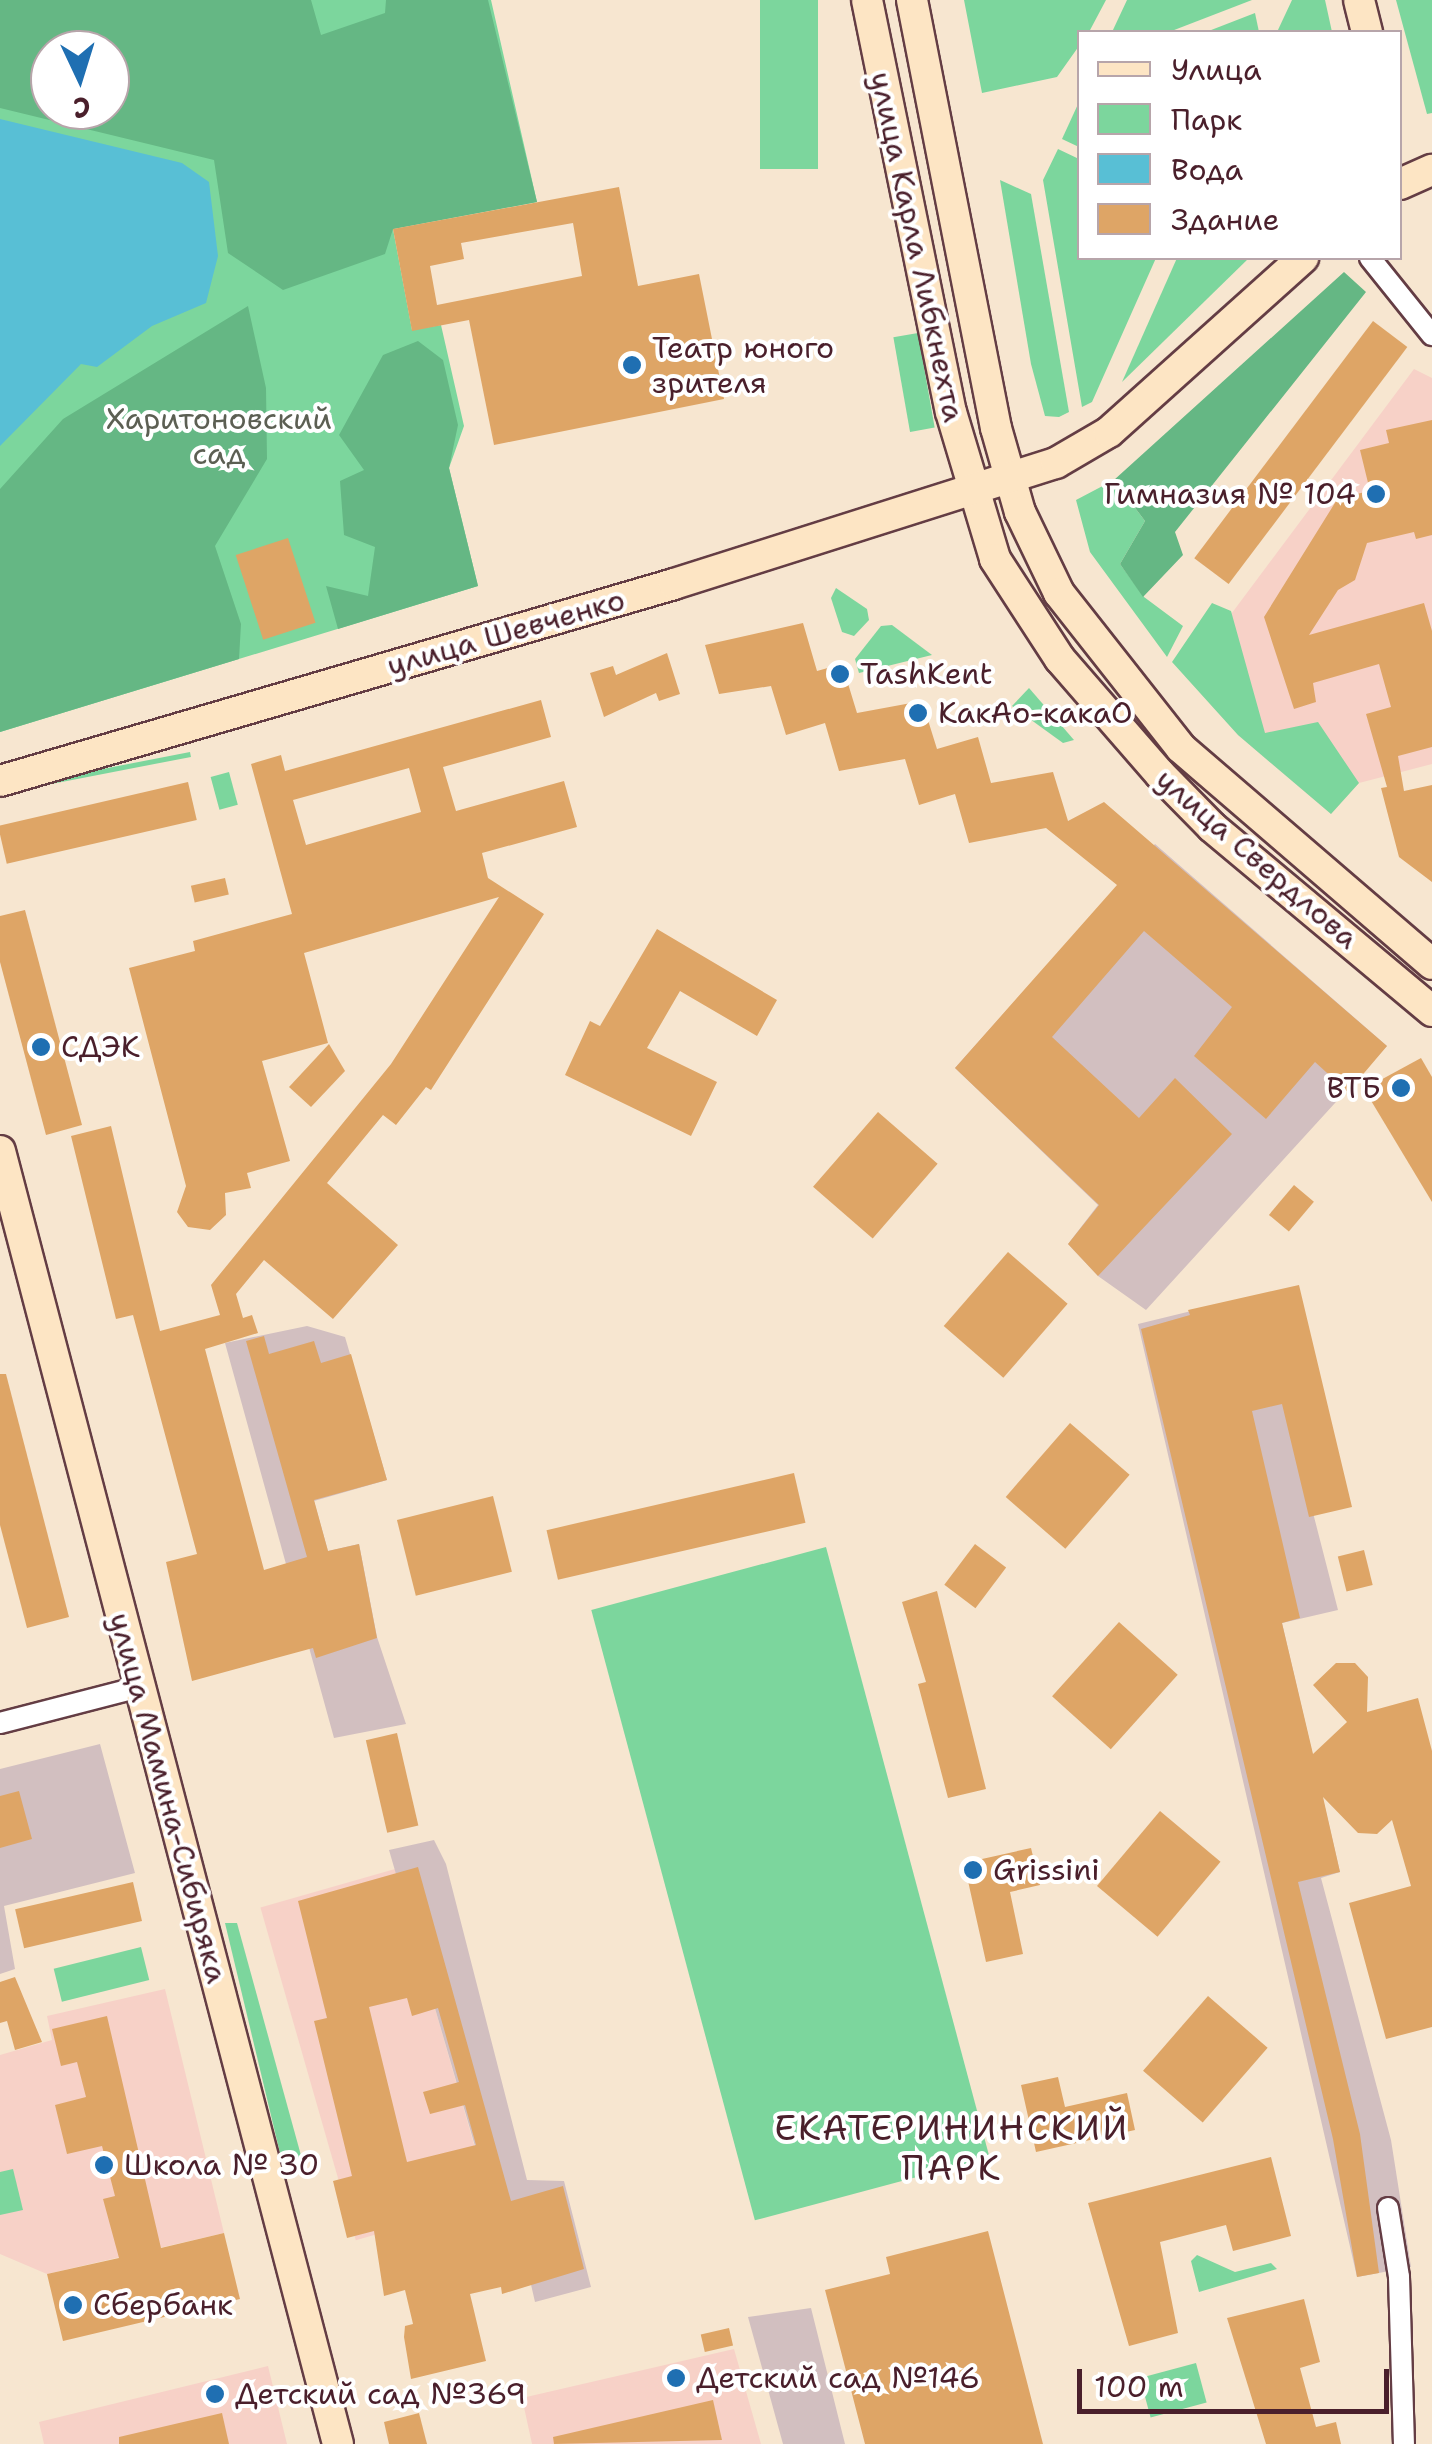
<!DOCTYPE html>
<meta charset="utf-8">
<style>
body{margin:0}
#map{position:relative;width:1432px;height:2444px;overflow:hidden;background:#f7e6d0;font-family:"Shantell Sans",sans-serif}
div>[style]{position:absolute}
.built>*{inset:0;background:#f7d1c7;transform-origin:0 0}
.industrial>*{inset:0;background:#d2bfc0}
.green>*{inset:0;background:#7cd69d;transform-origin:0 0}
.forest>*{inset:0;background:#65b784}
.water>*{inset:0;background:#58bfd5}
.building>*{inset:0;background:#dea566;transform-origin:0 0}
.roads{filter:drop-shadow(2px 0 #643d44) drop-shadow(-2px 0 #643d44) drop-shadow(0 2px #643d44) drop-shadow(0 -2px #643d44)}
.street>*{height:20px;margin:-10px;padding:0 10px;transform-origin:10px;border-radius:10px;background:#fff}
.secondary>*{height:30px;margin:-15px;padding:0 15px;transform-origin:15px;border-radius:15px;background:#fde5c4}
.dots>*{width:28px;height:28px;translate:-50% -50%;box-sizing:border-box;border:5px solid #fff;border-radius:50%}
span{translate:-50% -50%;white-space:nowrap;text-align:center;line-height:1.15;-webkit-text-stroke:8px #fff;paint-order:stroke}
.street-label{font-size:30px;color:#4a1f2b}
.poi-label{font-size:30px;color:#4a1f2b}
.left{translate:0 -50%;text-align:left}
.right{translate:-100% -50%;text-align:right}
.park-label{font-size:30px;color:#5c5f53}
.quarter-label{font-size:35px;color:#4a1f2b;letter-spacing:2.5px}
.legend{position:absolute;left:1077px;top:30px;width:325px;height:230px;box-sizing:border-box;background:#fff;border:2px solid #b7a5aa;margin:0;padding:12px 18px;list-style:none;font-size:30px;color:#4a1f2b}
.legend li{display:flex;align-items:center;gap:20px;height:50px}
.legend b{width:50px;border:2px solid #b7a5aa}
.north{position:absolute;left:30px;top:30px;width:100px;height:100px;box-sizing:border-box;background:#fff;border:2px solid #b7a5aa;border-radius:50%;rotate:176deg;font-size:28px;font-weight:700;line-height:40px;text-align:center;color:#4a1f2b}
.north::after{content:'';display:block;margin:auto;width:35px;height:45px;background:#1f6fb2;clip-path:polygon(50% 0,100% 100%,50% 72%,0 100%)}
.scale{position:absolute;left:1077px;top:2369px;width:312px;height:45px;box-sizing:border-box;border:5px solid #4a1f2b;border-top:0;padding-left:12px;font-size:30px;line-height:35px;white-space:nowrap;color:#4a1f2b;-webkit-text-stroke:8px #fff;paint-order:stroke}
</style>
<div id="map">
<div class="built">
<div style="clip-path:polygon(1414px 369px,1432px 378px,1432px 764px,1359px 783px,1331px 814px,1238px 735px,1185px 676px)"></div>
<div style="left:395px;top:1869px;width:346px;height:140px;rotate:74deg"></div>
<div style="clip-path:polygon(165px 1989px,224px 2233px,47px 2274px,0 2254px,0 2055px,52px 2040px,47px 2016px)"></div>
<div style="clip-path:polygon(734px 2349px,761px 2444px,532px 2444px,522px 2398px)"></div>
<div style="clip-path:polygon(268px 2366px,287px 2444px,44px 2444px,39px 2422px)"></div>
</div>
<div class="industrial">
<div style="clip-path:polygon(1155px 844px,1387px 1046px,1146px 1310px,1098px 1276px,1068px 1244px,1098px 1205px,955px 1068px)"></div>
<div style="clip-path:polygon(1257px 1295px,1338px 1610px,1282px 1623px,1340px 1872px,1321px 1878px,1391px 2140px,1411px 2267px,1357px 2277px,1138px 1324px)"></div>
<div style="clip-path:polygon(307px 1326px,345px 1337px,387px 1480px,314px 1501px,328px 1551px,359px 1544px,377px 1637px,406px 1724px,334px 1738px,225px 1343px)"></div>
<div style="clip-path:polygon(100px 1744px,135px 1873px,4px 1906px,15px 1969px,0 1974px,0 1769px)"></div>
<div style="clip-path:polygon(434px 1840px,446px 1864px,527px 2180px,564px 2181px,591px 2287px,535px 2302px,521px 2241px,475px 2146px,389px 1850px)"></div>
<div style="clip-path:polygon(811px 2308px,845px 2444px,783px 2444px,748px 2317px)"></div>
</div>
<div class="green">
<div style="clip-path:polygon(evenodd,0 0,491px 0,537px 202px,393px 229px,412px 330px,441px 325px,464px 426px,449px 468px,478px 586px,0 732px,0 0,50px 50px,110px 50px,110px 110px,50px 110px,50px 50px)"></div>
<div style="left:760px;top:0;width:58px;height:169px"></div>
<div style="clip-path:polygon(964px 0,1106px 0,1089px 32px,1080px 32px,1079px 46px,1057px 77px,982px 93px)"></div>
<div style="clip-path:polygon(1127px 0,1252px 0,1169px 32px,1112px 32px)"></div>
<div style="clip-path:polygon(1292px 0,1325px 0,1332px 32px,1277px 32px)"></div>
<div style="clip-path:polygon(1396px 0,1432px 0,1432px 113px,1427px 114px)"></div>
<div style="clip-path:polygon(1255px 13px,1259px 32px,1206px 32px)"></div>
<div style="clip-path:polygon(1079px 102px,1080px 147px,1079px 147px,1062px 139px)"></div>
<div style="clip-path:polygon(1058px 149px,1079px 159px,1080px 258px,1156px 258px,1092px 402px,1082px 407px,1043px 180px)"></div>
<div style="clip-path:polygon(1000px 180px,1031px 194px,1069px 412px,1059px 417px,1045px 416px,1031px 364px)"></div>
<div style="clip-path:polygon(1177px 258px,1249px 258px,1122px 382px)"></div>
<div style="left:918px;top:333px;width:96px;height:25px;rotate:80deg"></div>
<div style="clip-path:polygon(1114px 480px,1145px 521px,1120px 564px,1144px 597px,1183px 626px,1167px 657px,1090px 552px,1076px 500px)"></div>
<div style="clip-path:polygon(836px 588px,867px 609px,869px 620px,854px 636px,842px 632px,831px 598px)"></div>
<div style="clip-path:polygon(1212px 603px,1231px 611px,1265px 733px,1318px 722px,1359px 783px,1331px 814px,1238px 735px,1172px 662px)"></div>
<div style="clip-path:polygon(892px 625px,932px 655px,859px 673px,855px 659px,881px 626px)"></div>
<div style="clip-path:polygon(1029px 688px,1074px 740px,1063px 743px,1012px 706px)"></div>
<div style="left:190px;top:752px;width:5px;height:198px;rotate:79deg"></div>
<div style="left:229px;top:772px;width:34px;height:19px;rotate:75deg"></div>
<div style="left:826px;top:1547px;width:632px;height:243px;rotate:75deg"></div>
<div style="clip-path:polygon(225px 1923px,237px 1923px,305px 2170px,285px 2174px)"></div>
<div style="left:141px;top:1947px;width:34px;height:90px;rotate:76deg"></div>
<div style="clip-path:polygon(13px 2169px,23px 2210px,0 2215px,0 2172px)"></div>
<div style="clip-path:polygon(1197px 2255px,1235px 2272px,1271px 2263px,1277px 2269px,1199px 2292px,1191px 2261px)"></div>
<div style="left:1196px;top:2363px;width:41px;height:58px;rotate:75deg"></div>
</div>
<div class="forest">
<div style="clip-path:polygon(evenodd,0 0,311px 0,321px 35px,385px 13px,386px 0,488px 0,537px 202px,393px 229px,385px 254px,283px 290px,228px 253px,214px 160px,0 108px,0 0,50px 50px,110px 50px,110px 110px,50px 110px,50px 50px)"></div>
<div style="clip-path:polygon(1344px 272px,1366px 292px,1175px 532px,1183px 555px,1143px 597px,1120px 564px,1145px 521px,1114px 480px)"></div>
<div style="clip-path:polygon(248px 306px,266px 388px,267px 459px,215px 546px,241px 624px,239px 659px,0 732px,0 489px,63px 419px)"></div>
<div style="clip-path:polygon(418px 341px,443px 360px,458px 425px,449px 468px,478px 586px,338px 629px,326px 586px,368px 596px,375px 547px,344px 535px,340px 481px,364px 470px,339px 435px,383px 355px)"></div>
</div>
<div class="water">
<div style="clip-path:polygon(0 119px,182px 163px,209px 182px,218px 256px,206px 303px,152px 326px,97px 367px,81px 364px,0 446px)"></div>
</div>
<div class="building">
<div style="clip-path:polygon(evenodd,619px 187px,638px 286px,699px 274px,724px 399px,494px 445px,469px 320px,412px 331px,393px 229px,619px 187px,573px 223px,582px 276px,437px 305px,430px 266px,464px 259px,461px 243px,573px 223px)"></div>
<div style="left:1373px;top:321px;width:43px;height:297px;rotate:37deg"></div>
<div style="clip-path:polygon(1432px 420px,1432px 535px,1416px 539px,1414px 532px,1367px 543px,1355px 580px,1338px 590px,1309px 635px,1424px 603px,1432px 631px,1432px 747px,1398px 756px,1404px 791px,1432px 785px,1432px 882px,1399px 857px,1381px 788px,1387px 787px,1366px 714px,1391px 707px,1379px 664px,1313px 683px,1316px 702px,1294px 709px,1264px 617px,1338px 498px,1370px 491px,1360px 450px,1389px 443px,1386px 430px)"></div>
<div style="left:288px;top:538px;width:89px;height:55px;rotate:72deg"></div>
<div style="clip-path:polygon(803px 623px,817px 671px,842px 664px,857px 713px,922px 701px,937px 749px,978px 737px,991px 783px,1053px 772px,1068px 821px,1104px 802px,1387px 1046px,1348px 1092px,1315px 1062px,1266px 1119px,1194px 1056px,1232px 1007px,1144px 931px,1052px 1037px,1139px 1118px,1175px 1078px,1232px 1134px,1098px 1276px,1068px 1244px,1099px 1205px,955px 1068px,1117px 885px,1046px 828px,969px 843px,955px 794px,919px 805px,905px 759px,839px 771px,825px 723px,786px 735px,771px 686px,719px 694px,705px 645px)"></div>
<div style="clip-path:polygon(667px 653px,680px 694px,659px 701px,656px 693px,604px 717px,590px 673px,613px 666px,616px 675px)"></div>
<div style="clip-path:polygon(evenodd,541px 700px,551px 737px,443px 767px,456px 811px,564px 781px,577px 827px,482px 853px,488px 878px,544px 914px,431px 1090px,426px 1087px,396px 1125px,383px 1115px,327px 1183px,398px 1245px,333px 1319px,264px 1260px,236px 1294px,243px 1318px,252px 1315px,258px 1333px,205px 1349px,264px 1570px,307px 1557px,246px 1341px,264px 1336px,269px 1354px,314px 1341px,321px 1363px,351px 1354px,387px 1480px,314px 1500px,328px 1551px,359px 1544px,377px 1638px,316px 1658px,313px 1648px,192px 1681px,166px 1562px,197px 1554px,133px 1315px,116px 1319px,71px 1136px,111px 1126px,160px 1331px,220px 1315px,211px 1285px,391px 1064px,499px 897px,304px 953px,328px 1043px,262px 1061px,290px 1161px,247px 1173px,251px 1188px,225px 1193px,226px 1215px,210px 1230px,188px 1227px,177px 1212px,186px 1186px,129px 968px,195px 951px,193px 941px,292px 914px,251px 764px,281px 755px,285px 771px,541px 700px,409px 768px,421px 812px,306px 845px,293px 800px,409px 768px)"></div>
<div style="left:188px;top:782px;width:39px;height:195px;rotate:77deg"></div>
<div style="left:225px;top:878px;width:17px;height:35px;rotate:77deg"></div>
<div style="clip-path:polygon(25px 910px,82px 1125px,46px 1135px,0 962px,0 916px)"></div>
<div style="clip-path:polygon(657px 929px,777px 1000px,757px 1036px,680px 991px,647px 1048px,717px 1082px,691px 1136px,565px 1075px,590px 1021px,600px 1026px)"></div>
<div style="clip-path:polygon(329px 1044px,345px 1071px,311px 1107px,289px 1087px)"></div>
<div style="clip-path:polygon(1421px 1058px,1432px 1077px,1432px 1202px,1364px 1089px)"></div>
<div style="left:878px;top:1112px;width:79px;height:99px;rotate:41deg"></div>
<div style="left:1294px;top:1185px;width:26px;height:39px;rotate:40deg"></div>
<div style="left:1008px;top:1252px;width:79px;height:98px;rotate:41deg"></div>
<div style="clip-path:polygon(1299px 1285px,1352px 1507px,1309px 1517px,1282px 1404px,1252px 1411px,1300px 1618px,1282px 1623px,1313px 1754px,1347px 1722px,1313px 1685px,1336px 1663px,1355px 1663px,1368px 1677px,1367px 1712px,1418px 1698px,1432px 1751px,1432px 2027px,1386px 2039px,1349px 1903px,1411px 1886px,1392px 1820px,1377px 1834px,1358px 1833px,1323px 1797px,1340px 1872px,1298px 1882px,1360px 2134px,1379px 2273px,1357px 2277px,1333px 2139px,1141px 1329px,1190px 1315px,1188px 1310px)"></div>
<div style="clip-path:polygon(0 1374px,6px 1374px,69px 1617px,27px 1628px,0 1525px)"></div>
<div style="left:1070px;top:1423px;width:79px;height:98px;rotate:41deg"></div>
<div style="left:794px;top:1473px;width:51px;height:254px;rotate:77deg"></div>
<div style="left:493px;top:1496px;width:78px;height:99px;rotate:76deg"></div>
<div style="left:975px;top:1544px;width:39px;height:51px;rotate:37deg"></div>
<div style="left:1364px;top:1550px;width:36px;height:27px;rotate:76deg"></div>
<div style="clip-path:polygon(937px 1591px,986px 1789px,948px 1798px,918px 1684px,926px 1682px,902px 1602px)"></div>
<div style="left:1119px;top:1622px;width:79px;height:100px;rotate:42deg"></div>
<div style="left:397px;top:1733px;width:95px;height:32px;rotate:77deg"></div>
<div style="clip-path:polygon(19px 1791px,32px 1839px,0 1848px,0 1796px)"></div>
<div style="left:1160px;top:1811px;width:79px;height:98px;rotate:40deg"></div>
<div style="clip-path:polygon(1031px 1848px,1040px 1885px,1010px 1892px,1023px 1954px,986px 1962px,964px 1863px)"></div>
<div style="clip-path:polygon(evenodd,418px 1867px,511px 2201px,563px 2186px,584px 2269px,502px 2294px,501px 2287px,470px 2294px,486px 2361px,411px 2379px,404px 2337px,405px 2326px,413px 2324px,405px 2290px,384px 2296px,374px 2231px,347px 2238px,333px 2181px,352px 2176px,314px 2021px,327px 2018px,298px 1901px,418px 1867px,407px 1998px,412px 2016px,438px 2008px,459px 2082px,423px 2092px,430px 2114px,465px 2105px,476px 2145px,407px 2162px,369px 2007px,407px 1998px)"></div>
<div style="left:133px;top:1882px;width:40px;height:121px;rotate:77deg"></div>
<div style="clip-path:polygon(15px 1977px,42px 2042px,15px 2050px,7px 2021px,0 2023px,0 1982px)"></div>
<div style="left:1208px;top:1996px;width:79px;height:99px;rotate:41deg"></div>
<div style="clip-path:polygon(107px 2016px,161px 2248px,224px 2233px,240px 2299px,63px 2341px,47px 2274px,119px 2258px,103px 2199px,115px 2196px,102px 2146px,67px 2154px,55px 2105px,86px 2097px,77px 2062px,61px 2066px,52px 2029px)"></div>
<div style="clip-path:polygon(1058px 2077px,1065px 2107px,1127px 2093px,1135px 2130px,1036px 2152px,1021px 2085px)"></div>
<div style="clip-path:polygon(1271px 2157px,1291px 2236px,1233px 2251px,1226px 2225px,1160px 2242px,1178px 2333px,1129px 2346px,1088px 2203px)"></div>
<div style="clip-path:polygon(988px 2231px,1043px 2444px,865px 2444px,825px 2290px,890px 2274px,886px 2257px)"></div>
<div style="clip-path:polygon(1304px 2299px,1320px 2362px,1300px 2368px,1316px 2427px,1336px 2422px,1341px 2444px,1266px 2444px,1227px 2318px)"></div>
<div style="left:729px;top:2328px;width:18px;height:29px;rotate:77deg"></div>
<div style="clip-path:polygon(713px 2400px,722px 2440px,554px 2444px,553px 2437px)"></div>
<div style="clip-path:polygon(222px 2413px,229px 2444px,119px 2444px,119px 2437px)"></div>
<div style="clip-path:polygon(419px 2413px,427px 2444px,389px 2444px,384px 2422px)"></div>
</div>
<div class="roads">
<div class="street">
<div style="left:1370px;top:258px;width:99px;rotate:51.2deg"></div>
<div style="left:0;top:1723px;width:144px;rotate:-14.5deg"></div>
<div style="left:1388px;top:2208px;width:70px;rotate:80.9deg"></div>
<div style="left:1399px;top:2277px;width:167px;rotate:88.3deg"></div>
</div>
<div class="secondary">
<div style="left:867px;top:0;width:420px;rotate:78.5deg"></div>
<div style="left:951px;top:412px;width:153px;rotate:73.3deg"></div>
<div style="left:995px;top:559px;width:119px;rotate:57deg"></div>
<div style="left:1060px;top:659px;width:152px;rotate:49deg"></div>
<div style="left:1160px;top:774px;width:74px;rotate:45.5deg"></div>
<div style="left:1212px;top:827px;width:287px;rotate:39.9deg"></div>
<div style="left:912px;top:0;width:436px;rotate:78.9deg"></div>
<div style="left:996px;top:428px;width:87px;rotate:74.1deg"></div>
<div style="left:1020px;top:512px;width:90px;rotate:64.3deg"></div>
<div style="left:1059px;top:593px;width:197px;rotate:51.8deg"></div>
<div style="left:1181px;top:748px;width:331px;rotate:40.7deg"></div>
<div style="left:1359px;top:0;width:33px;rotate:76deg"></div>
<div style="left:1400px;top:184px;width:35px;rotate:-24deg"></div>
<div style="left:0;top:781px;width:702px;rotate:-16.29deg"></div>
<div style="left:674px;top:584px;width:401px;rotate:-17.6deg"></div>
<div style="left:1056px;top:463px;width:61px;rotate:-30.3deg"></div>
<div style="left:1109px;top:432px;width:261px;rotate:-41.9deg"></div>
<div style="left:0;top:1151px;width:1336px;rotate:75.35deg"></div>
</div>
</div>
<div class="dots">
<div style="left:632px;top:365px;background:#1f6fb2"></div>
<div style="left:1376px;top:494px;background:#1f6fb2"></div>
<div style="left:840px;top:674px;background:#1f6fb2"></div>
<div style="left:918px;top:713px;background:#1f6fb2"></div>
<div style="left:41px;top:1047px;background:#1f6fb2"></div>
<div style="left:1401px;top:1088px;background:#1f6fb2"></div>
<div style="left:973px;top:1870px;background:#1f6fb2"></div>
<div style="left:104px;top:2165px;background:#1f6fb2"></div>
<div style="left:73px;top:2305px;background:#1f6fb2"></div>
<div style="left:676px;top:2378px;background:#1f6fb2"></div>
<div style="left:215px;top:2394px;background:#1f6fb2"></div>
</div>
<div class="street-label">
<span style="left:917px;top:247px;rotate:78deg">улица Карла Либкнехта</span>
<span style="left:506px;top:633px;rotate:-16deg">улица Шевченко</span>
<span style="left:1257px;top:859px;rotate:41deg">улица Свердлова</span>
<span style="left:168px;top:1798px;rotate:75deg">улица Мамина-Сибиряка</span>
</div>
<div class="poi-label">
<span class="left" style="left:652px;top:365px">Театр юного<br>зрителя</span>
<span class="right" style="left:1356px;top:494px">Гимназия № 104</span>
<span class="left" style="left:860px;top:674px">TashKent</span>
<span class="left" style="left:938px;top:713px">КакАо-какаО</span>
<span class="left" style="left:61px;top:1047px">СДЭК</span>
<span class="right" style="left:1381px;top:1088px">ВТБ</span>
<span class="left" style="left:993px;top:1870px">Grissini</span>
<span class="left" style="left:124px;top:2165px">Школа № 30</span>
<span class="left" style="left:93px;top:2305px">Сбербанк</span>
<span class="left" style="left:696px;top:2378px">Детский сад №146</span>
<span class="left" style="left:235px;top:2394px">Детский сад №369</span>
</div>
<div class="park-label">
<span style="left:219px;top:436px">Харитоновский<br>сад</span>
</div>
<div class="quarter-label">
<span style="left:952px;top:2148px">ЕКАТЕРИНИНСКИЙ<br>ПАРК</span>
</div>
<ul class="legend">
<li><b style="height:12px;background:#fde5c4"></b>Улица</li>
<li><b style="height:28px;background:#7cd69d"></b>Парк</li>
<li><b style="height:28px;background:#58bfd5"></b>Вода</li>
<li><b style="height:28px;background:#dea566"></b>Здание</li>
</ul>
<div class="north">С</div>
<div class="scale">100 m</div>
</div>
